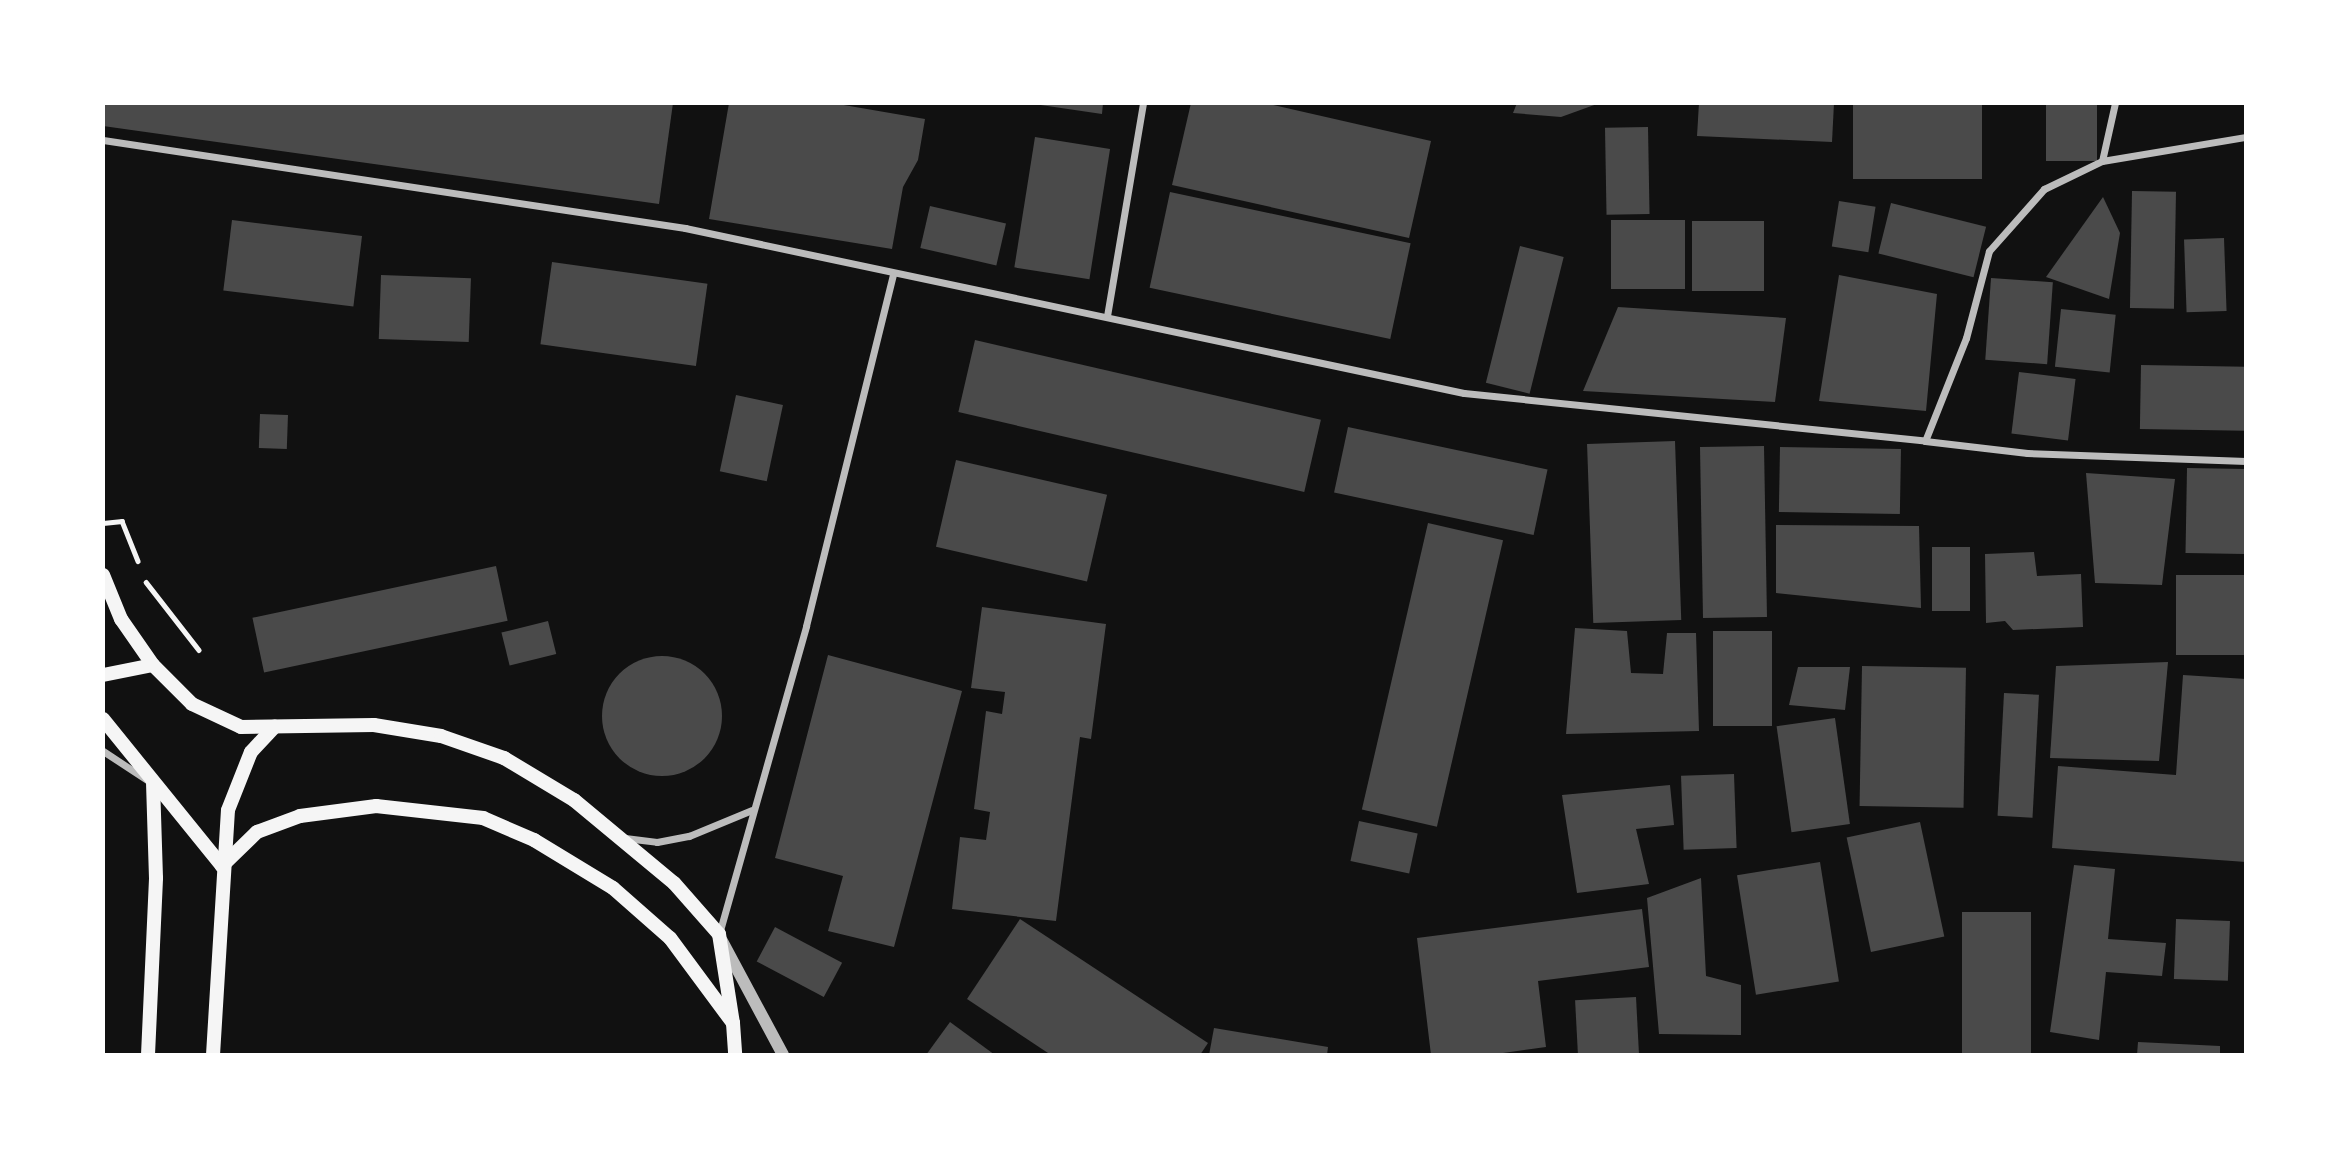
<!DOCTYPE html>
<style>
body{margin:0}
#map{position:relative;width:2349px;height:1158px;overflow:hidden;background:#111;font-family:Barlow,sans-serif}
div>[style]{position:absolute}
.building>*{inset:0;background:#4a4a4a;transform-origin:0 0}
.round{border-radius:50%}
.path>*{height:4.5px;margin:-2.25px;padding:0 2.25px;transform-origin:2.25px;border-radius:2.25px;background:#f5f5f5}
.minor>*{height:7px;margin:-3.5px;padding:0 3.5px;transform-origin:3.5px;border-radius:3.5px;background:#bcbcbc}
.tertiary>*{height:12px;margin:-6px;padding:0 6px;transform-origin:6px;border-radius:6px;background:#bcbcbc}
.secondary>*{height:14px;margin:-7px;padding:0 7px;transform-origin:7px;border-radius:7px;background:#f5f5f5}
span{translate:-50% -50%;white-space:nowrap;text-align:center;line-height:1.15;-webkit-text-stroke:5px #fff;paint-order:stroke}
.frame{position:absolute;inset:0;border:105px solid #fff;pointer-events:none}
</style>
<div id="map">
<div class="building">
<div style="clip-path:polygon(103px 103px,673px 103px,659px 204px,103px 126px)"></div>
<div style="clip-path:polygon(729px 103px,832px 103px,925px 119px,918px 160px,903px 187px,892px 249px,709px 219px)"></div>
<div style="clip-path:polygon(1027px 103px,1103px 103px,1102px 114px)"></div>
<div style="clip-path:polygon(1191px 103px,1264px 103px,1431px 141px,1409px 238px,1172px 185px)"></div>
<div style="clip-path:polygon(1517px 103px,1596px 103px,1597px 104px,1561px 117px,1513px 113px)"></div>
<div style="clip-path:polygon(1699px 103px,1834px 103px,1832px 142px,1697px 136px)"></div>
<div style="left:1853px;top:103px;width:129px;height:76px"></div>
<div style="left:2046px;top:103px;width:51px;height:58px"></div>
<div style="left:1648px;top:127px;width:87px;height:43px;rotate:89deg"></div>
<div style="left:1035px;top:137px;width:76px;height:132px;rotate:9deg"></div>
<div style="left:2132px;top:191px;width:44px;height:117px;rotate:1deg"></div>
<div style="left:1170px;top:192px;width:246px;height:98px;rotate:12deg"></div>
<div style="clip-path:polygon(2103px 197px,2120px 233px,2109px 299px,2046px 277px)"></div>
<div style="left:1839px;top:201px;width:37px;height:46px;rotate:9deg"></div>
<div style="left:1891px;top:203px;width:98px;height:52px;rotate:14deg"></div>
<div style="left:930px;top:206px;width:78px;height:43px;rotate:13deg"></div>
<div style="left:232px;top:220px;width:131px;height:71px;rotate:7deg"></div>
<div style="left:1611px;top:220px;width:74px;height:69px"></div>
<div style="left:1692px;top:221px;width:72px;height:70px"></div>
<div style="left:2224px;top:238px;width:73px;height:40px;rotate:88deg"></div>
<div style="left:1520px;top:246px;width:45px;height:141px;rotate:14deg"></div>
<div style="left:552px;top:262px;width:157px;height:83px;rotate:8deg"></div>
<div style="left:381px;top:275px;width:90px;height:64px;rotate:2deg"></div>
<div style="clip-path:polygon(1839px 275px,1937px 294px,1926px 411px,1819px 401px)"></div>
<div style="left:1991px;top:278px;width:62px;height:82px;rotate:4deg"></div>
<div style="clip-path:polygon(1618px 307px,1786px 318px,1775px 402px,1583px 391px)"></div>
<div style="left:2061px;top:309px;width:55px;height:58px;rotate:6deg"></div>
<div style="left:975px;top:340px;width:355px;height:74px;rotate:13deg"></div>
<div style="left:2141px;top:365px;width:105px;height:64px;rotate:1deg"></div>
<div style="left:2019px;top:372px;width:57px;height:62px;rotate:7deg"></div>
<div style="left:736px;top:395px;width:48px;height:78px;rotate:12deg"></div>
<div style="left:260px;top:414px;width:28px;height:34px;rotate:2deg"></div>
<div style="left:1348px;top:427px;width:204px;height:67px;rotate:12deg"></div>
<div style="left:1675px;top:441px;width:179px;height:88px;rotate:88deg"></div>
<div style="left:1764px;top:446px;width:171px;height:64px;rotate:89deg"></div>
<div style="left:1780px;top:447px;width:121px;height:65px;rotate:1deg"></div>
<div style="left:956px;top:460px;width:155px;height:89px;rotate:13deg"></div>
<div style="left:2187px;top:468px;width:59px;height:85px;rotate:1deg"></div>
<div style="clip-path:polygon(2086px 473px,2175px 479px,2162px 585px,2095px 583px)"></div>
<div style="left:1428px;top:523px;width:77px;height:294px;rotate:13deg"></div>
<div style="clip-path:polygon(1776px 525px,1919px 526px,1921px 608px,1776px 593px)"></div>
<div style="left:1932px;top:547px;width:38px;height:64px"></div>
<div style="clip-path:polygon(2034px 552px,2037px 576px,2081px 574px,2083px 627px,2013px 630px,2005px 621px,1986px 623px,1985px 554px)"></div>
<div style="left:496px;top:566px;width:56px;height:249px;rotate:78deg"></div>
<div style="left:2176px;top:575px;width:70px;height:80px"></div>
<div style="clip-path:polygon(982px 607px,1106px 624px,1091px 739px,1080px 737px,1056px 921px,952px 909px,960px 837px,986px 840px,990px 812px,974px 809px,986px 711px,1002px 714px,1005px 692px,971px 688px)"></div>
<div style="left:548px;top:621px;width:34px;height:48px;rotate:76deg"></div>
<div style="clip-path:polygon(1575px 628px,1627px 631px,1631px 673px,1663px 674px,1667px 633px,1696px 633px,1699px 731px,1566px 734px)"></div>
<div style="left:1713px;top:631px;width:59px;height:95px"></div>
<div style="clip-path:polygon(828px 655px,962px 691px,894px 947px,828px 931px,843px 876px,775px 858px)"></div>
<div class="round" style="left:602px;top:656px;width:120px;height:120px"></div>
<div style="clip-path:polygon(2168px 662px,2159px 761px,2050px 758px,2056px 666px)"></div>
<div style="left:1862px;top:666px;width:104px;height:140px;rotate:1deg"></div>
<div style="clip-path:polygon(1798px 667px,1850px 667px,1845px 710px,1789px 705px)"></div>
<div style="clip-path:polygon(2183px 675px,2246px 679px,2246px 862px,2052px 848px,2058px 766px,2176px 775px)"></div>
<div style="left:2004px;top:693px;width:35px;height:123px;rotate:3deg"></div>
<div style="left:1835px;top:718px;width:107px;height:59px;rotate:82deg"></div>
<div style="left:1734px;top:774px;width:74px;height:53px;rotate:88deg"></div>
<div style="clip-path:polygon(1670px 785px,1674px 825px,1636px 829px,1649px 884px,1577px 893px,1562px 795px)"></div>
<div style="left:1359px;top:821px;width:60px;height:41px;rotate:12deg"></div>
<div style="left:1920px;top:822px;width:117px;height:75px;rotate:78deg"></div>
<div style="left:1820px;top:862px;width:121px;height:84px;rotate:81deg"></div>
<div style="clip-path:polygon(2074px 865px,2115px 869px,2108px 939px,2166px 943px,2162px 976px,2106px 972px,2099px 1040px,2050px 1032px)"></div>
<div style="clip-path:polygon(1701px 878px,1706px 976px,1741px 985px,1741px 1035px,1659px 1034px,1647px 898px)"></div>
<div style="clip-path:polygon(1642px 909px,1649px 967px,1538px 981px,1546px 1047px,1489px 1055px,1431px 1055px,1417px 938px)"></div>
<div style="left:1962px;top:912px;width:69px;height:143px"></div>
<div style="clip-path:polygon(1020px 919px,1208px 1043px,1200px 1055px,1051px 1055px,967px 999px)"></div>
<div style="left:2176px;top:919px;width:54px;height:60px;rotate:2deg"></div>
<div style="left:775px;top:927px;width:76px;height:39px;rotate:28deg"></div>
<div style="left:1636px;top:997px;width:58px;height:61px;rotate:87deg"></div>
<div style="clip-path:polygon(950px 1022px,995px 1055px,926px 1055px)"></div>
<div style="clip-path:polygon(1214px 1028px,1328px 1047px,1327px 1055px,1209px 1055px)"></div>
<div style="clip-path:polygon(2138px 1042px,2220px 1046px,2220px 1055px,2137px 1055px)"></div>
</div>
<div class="path">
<div style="left:103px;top:523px;width:19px;rotate:-6deg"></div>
<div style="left:122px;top:521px;width:43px;rotate:68.2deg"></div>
<div style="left:146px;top:582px;width:86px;rotate:52.1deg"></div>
</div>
<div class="minor">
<div style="left:103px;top:140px;width:589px;rotate:8.6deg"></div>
<div style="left:685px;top:228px;width:796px;rotate:11.96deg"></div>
<div style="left:1464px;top:393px;width:463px;rotate:5.9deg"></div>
<div style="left:1925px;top:441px;width:111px;rotate:-68.3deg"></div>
<div style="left:1966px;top:338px;width:90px;rotate:-75.2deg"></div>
<div style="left:1989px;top:251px;width:83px;rotate:-48.4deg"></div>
<div style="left:2044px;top:189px;width:64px;rotate:-25.8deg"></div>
<div style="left:2102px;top:161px;width:146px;rotate:-9.5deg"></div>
<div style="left:2102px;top:161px;width:59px;rotate:-77.4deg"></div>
<div style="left:1107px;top:316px;width:216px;rotate:-80.4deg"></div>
<div style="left:1925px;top:441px;width:103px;rotate:6.7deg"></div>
<div style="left:2027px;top:453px;width:219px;rotate:2.1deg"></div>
<div style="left:103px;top:751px;width:53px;rotate:33.4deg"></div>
<div style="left:625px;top:838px;width:32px;rotate:7deg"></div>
<div style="left:657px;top:842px;width:33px;rotate:-11deg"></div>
<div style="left:689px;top:836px;width:68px;rotate:-22.4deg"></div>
<div style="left:719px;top:934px;width:320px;rotate:-74.2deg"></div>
<div style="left:806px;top:626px;width:363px;rotate:-76.1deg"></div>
</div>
<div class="tertiary">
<div style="left:722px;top:941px;width:129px;rotate:61.8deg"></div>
</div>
<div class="secondary">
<div style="left:103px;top:575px;width:48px;rotate:67.8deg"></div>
<div style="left:121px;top:619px;width:56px;rotate:55.2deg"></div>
<div style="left:153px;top:665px;width:55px;rotate:45deg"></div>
<div style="left:192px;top:704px;width:54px;rotate:25.1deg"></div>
<div style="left:241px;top:727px;width:133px;rotate:-0.9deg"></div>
<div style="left:374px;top:725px;width:68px;rotate:9.3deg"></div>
<div style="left:441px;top:736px;width:67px;rotate:19.2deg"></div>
<div style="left:504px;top:758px;width:82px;rotate:31deg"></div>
<div style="left:574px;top:800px;width:130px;rotate:39.7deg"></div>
<div style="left:674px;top:883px;width:68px;rotate:48.6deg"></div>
<div style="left:719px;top:934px;width:90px;rotate:81.1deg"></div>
<div style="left:103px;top:675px;width:51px;rotate:-11.3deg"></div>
<div style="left:103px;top:719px;width:189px;rotate:51deg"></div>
<div style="left:222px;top:866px;width:49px;rotate:-44.2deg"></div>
<div style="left:257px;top:832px;width:46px;rotate:-20.4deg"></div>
<div style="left:300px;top:816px;width:77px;rotate:-7.5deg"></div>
<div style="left:376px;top:806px;width:108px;rotate:6.4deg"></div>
<div style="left:483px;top:818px;width:56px;rotate:23.3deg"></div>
<div style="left:534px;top:840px;width:92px;rotate:31.3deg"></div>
<div style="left:613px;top:888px;width:76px;rotate:41.3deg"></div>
<div style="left:670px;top:938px;width:106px;rotate:53.5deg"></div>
<div style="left:733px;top:1023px;width:32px;rotate:86deg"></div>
<div style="left:148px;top:1055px;width:177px;rotate:-87.4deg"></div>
<div style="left:156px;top:878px;width:94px;rotate:-91.8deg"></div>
<div style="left:213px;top:1055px;width:245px;rotate:-86.5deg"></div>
<div style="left:228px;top:810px;width:62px;rotate:-68.4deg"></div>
<div style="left:251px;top:752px;width:35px;rotate:-47deg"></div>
</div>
<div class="frame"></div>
</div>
